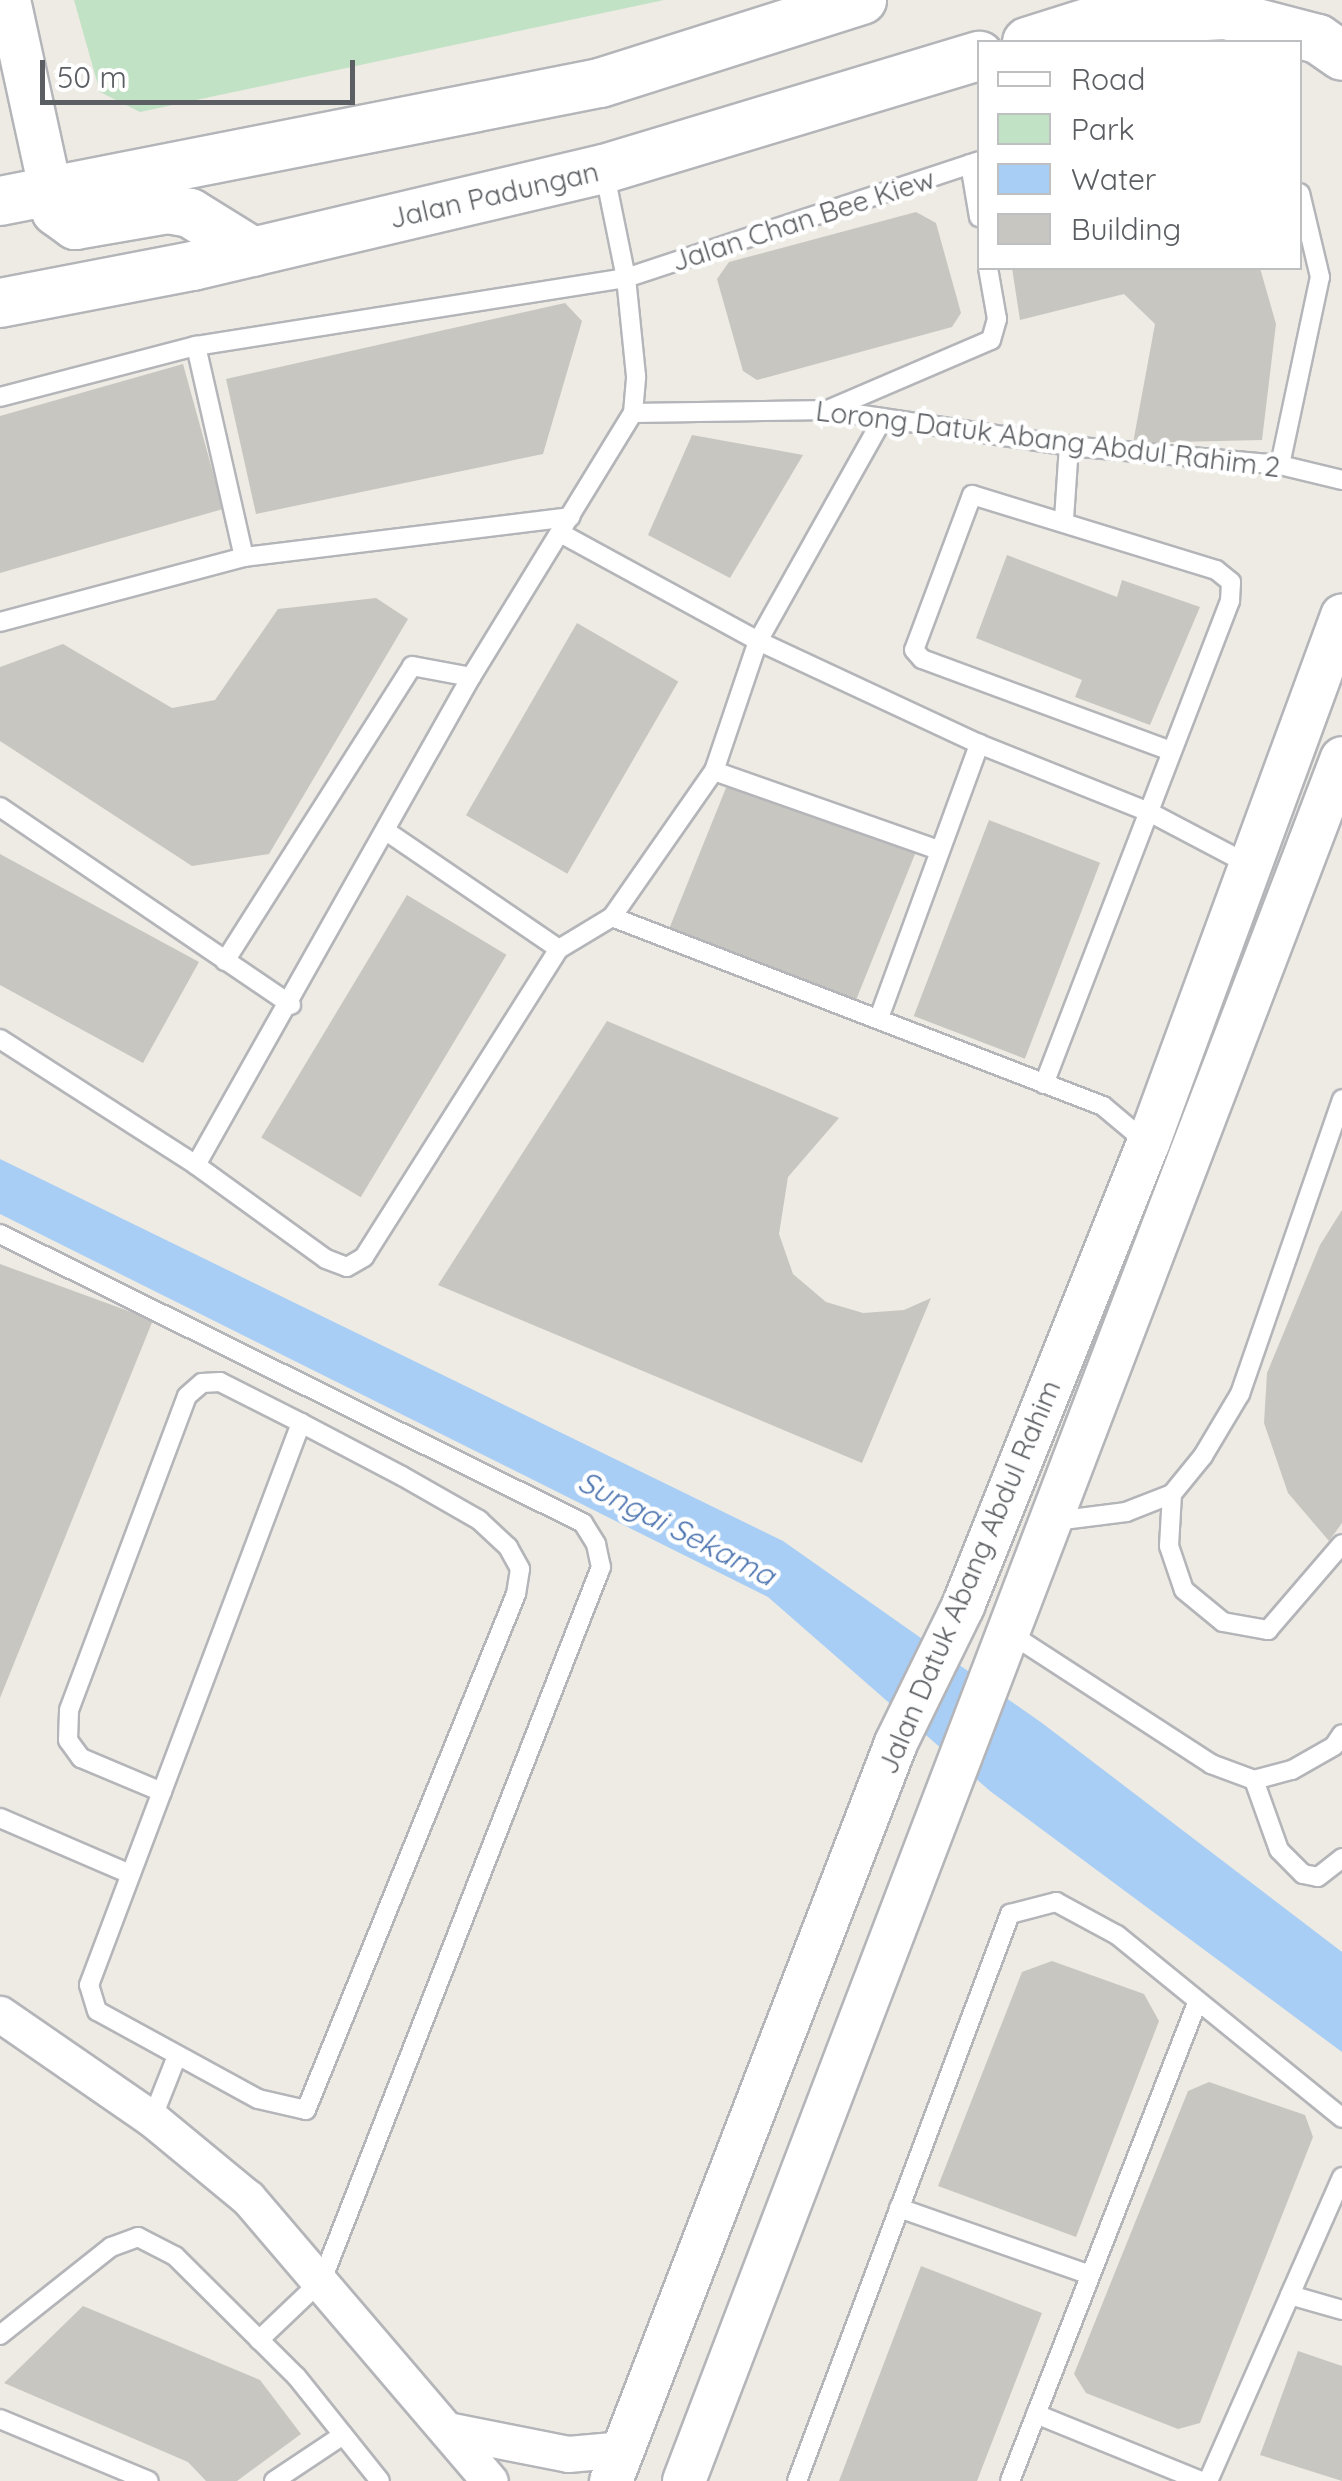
<!DOCTYPE html>
<style>
body{margin:0}
#map{position:relative;width:1342px;height:2481px;overflow:hidden;background:#edebe3;font-family:Quicksand,sans-serif}
div>[style]{position:absolute}
.green>*{inset:0;background:#c2e2c5}
.water>*{inset:0;background:#a9cef6}
.building>*{inset:0;background:#c8c6c0;transform-origin:0 0}
.roads{filter:drop-shadow(2px 0 #b4b5b9) drop-shadow(-2px 0 #b4b5b9) drop-shadow(0 2px #b4b5b9) drop-shadow(0 -2px #b4b5b9)}
.service>*{height:18px;margin:-9px;padding:0 9px;transform-origin:9px;border-radius:9px;background:#fff}
.minor>*{height:35px;margin:-17.5px;padding:0 17.5px;transform-origin:17.5px;border-radius:17.5px;background:#fff}
.tertiary>*{height:42px;margin:-21px;padding:0 21px;transform-origin:21px;border-radius:21px;background:#fff}
.secondary>*{height:48px;margin:-24px;padding:0 24px;transform-origin:24px;border-radius:24px;background:#fff}
span{translate:-50% -50%;white-space:nowrap;text-align:center;line-height:1.15;-webkit-text-stroke:9px #fff;paint-order:stroke}
.street-label{font-size:28px;color:#5b5e62}
.water-label{font-size:30px;color:#4c74af;font-style:italic}
.legend{position:absolute;left:977px;top:40px;width:325px;height:230px;box-sizing:border-box;background:#fff;border:2px solid #bdbfc0;margin:0;padding:12px 18px;list-style:none;font-size:30px;color:#5b5e62}
.legend li{display:flex;align-items:center;gap:20px;height:50px}
.legend b{width:50px;border:2px solid #bdbfc0}
.scale{position:absolute;left:40px;top:60px;width:315px;height:45px;box-sizing:border-box;border:5px solid #5b5e62;border-top:0;padding-left:12px;font-size:30px;line-height:35px;white-space:nowrap;color:#5b5e62;-webkit-text-stroke:8px #fff;paint-order:stroke}
</style>
<div id="map">
<div class="green">
<div style="clip-path:polygon(74px 0,664px 0,140px 112px,100px 92px)"></div>
</div>
<div class="water">
<div style="clip-path:polygon(0 1159px,783px 1541px,1042px 1723px,1342px 1952px,1342px 2052px,990px 1791px,768px 1597px,0 1214px)"></div>
</div>
<div class="building">
<div style="clip-path:polygon(916px 212px,936px 223px,961px 313px,952px 327px,757px 380px,743px 371px,717px 279px,729px 262px)"></div>
<div style="clip-path:polygon(1012px 268px,1260px 268px,1276px 324px,1262px 440px,1133px 443px,1155px 324px,1124px 294px,1020px 320px)"></div>
<div style="clip-path:polygon(565px 303px,582px 321px,543px 454px,256px 514px,226px 379px)"></div>
<div style="clip-path:polygon(183px 364px,223px 509px,0 573px,0 416px)"></div>
<div style="clip-path:polygon(692px 435px,803px 455px,730px 578px,648px 535px)"></div>
<div style="clip-path:polygon(1007px 555px,1117px 597px,1122px 580px,1200px 607px,1150px 725px,1075px 697px,1082px 680px,976px 638px)"></div>
<div style="clip-path:polygon(376px 598px,408px 619px,269px 854px,192px 866px,0 741px,0 667px,63px 644px,172px 708px,215px 700px,278px 609px)"></div>
<div style="left:577px;top:623px;width:117px;height:222px;rotate:30deg"></div>
<div style="left:730px;top:778px;width:200px;height:166px;rotate:22deg"></div>
<div style="left:989px;top:820px;width:119px;height:210px;rotate:21deg"></div>
<div style="clip-path:polygon(0 854px,199px 962px,143px 1063px,0 985px)"></div>
<div style="left:407px;top:895px;width:116px;height:283px;rotate:31deg"></div>
<div style="clip-path:polygon(607px 1021px,839px 1118px,788px 1177px,779px 1234px,793px 1274px,826px 1302px,863px 1313px,904px 1310px,931px 1298px,862px 1463px,438px 1285px)"></div>
<div style="clip-path:polygon(1342px 1210px,1342px 1523px,1329px 1541px,1288px 1493px,1264px 1423px,1267px 1373px,1320px 1245px)"></div>
<div style="clip-path:polygon(0 1264px,153px 1320px,0 1698px)"></div>
<div style="clip-path:polygon(1052px 1961px,1144px 1994px,1159px 2021px,1076px 2237px,938px 2186px,1022px 1972px)"></div>
<div style="clip-path:polygon(1209px 2082px,1305px 2115px,1313px 2137px,1200px 2423px,1178px 2429px,1086px 2393px,1074px 2374px,1188px 2091px)"></div>
<div style="clip-path:polygon(921px 2266px,1042px 2313px,977px 2481px,839px 2481px)"></div>
<div style="clip-path:polygon(83px 2306px,260px 2380px,301px 2434px,237px 2481px,206px 2481px,188px 2462px,4px 2383px)"></div>
<div style="clip-path:polygon(1298px 2351px,1342px 2366px,1342px 2481px,1260px 2455px)"></div>
</div>
<div class="roads">
<div class="service">
<div style="left:970px;top:164px;width:54px;rotate:80.4deg"></div>
<div style="left:196px;top:346px;width:216px;rotate:77.2deg"></div>
<div style="left:0;top:397px;width:203px;rotate:-14.6deg"></div>
<div style="left:196px;top:346px;width:435px;rotate:-9deg"></div>
<div style="left:626px;top:278px;width:372px;rotate:-18.3deg"></div>
<div style="left:830px;top:409px;width:175px;rotate:-23.2deg"></div>
<div style="left:991px;top:340px;width:22px;rotate:-74deg"></div>
<div style="left:997px;top:319px;width:52px;rotate:-100deg"></div>
<div style="left:633px;top:413px;width:196px;rotate:-0.9deg"></div>
<div style="left:829px;top:410px;width:243px;rotate:8.5deg"></div>
<div style="left:1069px;top:446px;width:212px;rotate:5.1deg"></div>
<div style="left:1280px;top:465px;width:64px;rotate:13.6deg"></div>
<div style="left:1280px;top:465px;width:192px;rotate:-78deg"></div>
<div style="left:1320px;top:277px;width:86px;rotate:-103.4deg"></div>
<div style="left:1064px;top:519px;width:73px;rotate:-86.1deg"></div>
<div style="left:562px;top:534px;width:223px;rotate:28.6deg"></div>
<div style="left:758px;top:641px;width:244px;rotate:25deg"></div>
<div style="left:979px;top:744px;width:183px;rotate:21.8deg"></div>
<div style="left:1149px;top:812px;width:114px;rotate:27.7deg"></div>
<div style="left:0;top:622px;width:253px;rotate:-14.9deg"></div>
<div style="left:244px;top:557px;width:329px;rotate:-7deg"></div>
<div style="left:714px;top:771px;width:235px;rotate:19.4deg"></div>
<div style="left:0;top:807px;width:352px;rotate:34.2deg"></div>
<div style="left:386px;top:831px;width:209px;rotate:34.3deg"></div>
<div style="left:612px;top:917px;width:526px;rotate:21.05deg"></div>
<div style="left:1103px;top:1106px;width:57px;rotate:40.1deg"></div>
<div style="left:225px;top:961px;width:349px;rotate:-57.6deg"></div>
<div style="left:412px;top:666px;width:60px;rotate:10.6deg"></div>
<div style="left:879px;top:1018px;width:292px;rotate:-69.9deg"></div>
<div style="left:0;top:1039px;width:233px;rotate:32.7deg"></div>
<div style="left:196px;top:1165px;width:160px;rotate:35.9deg"></div>
<div style="left:326px;top:1259px;width:22px;rotate:21deg"></div>
<div style="left:347px;top:1267px;width:20px;rotate:-30deg"></div>
<div style="left:364px;top:1257px;width:365px;rotate:-57.7deg"></div>
<div style="left:559px;top:949px;width:62px;rotate:-31.1deg"></div>
<div style="left:612px;top:917px;width:178px;rotate:-55.1deg"></div>
<div style="left:714px;top:771px;width:137px;rotate:-71.3deg"></div>
<div style="left:758px;top:641px;width:253px;rotate:-60.7deg"></div>
<div style="left:1044px;top:1084px;width:518px;rotate:-68.94deg"></div>
<div style="left:1230px;top:601px;width:19px;rotate:-87deg"></div>
<div style="left:1231px;top:582px;width:19px;rotate:-141deg"></div>
<div style="left:1216px;top:570px;width:255px;rotate:-162.9deg"></div>
<div style="left:972px;top:495px;width:165px;rotate:110.5deg"></div>
<div style="left:914px;top:650px;width:12px;rotate:48deg"></div>
<div style="left:922px;top:659px;width:265px;rotate:20.3deg"></div>
<div style="left:196px;top:1165px;width:560px;rotate:-60.6deg"></div>
<div style="left:471px;top:677px;width:310px;rotate:-58.5deg"></div>
<div style="left:633px;top:413px;width:37px;rotate:-85deg"></div>
<div style="left:636px;top:376px;width:99px;rotate:-95.8deg"></div>
<div style="left:626px;top:278px;width:110px;rotate:-101.5deg"></div>
<div style="left:0;top:1234px;width:651px;rotate:26.37deg"></div>
<div style="left:583px;top:1523px;width:25px;rotate:58deg"></div>
<div style="left:596px;top:1544px;width:24px;rotate:78deg"></div>
<div style="left:601px;top:1567px;width:766px;rotate:111.37deg"></div>
<div style="left:322px;top:2280px;width:87px;rotate:136.4deg"></div>
<div style="left:1172px;top:1494px;width:52px;rotate:93.3deg"></div>
<div style="left:1169px;top:1546px;width:46px;rotate:71.2deg"></div>
<div style="left:1184px;top:1590px;width:50px;rotate:39.4deg"></div>
<div style="left:1223px;top:1622px;width:46px;rotate:10.1deg"></div>
<div style="left:1268px;top:1630px;width:113px;rotate:-49.3deg"></div>
<div style="left:1055px;top:1521px;width:72px;rotate:-7.2deg"></div>
<div style="left:1126px;top:1512px;width:49px;rotate:-21.4deg"></div>
<div style="left:1172px;top:1494px;width:49px;rotate:-50.8deg"></div>
<div style="left:1203px;top:1456px;width:72px;rotate:-59.2deg"></div>
<div style="left:1240px;top:1394px;width:312px;rotate:-70.9deg"></div>
<div style="left:1011px;top:1634px;width:239px;rotate:33deg"></div>
<div style="left:1211px;top:1764px;width:46px;rotate:20.4deg"></div>
<div style="left:1254px;top:1780px;width:39px;rotate:-15deg"></div>
<div style="left:1292px;top:1770px;width:48px;rotate:-29.7deg"></div>
<div style="left:1334px;top:1746px;width:14px;rotate:-56deg"></div>
<div style="left:1254px;top:1780px;width:74px;rotate:70.3deg"></div>
<div style="left:1279px;top:1850px;width:34px;rotate:45deg"></div>
<div style="left:1303px;top:1874px;width:15px;rotate:11deg"></div>
<div style="left:1318px;top:1877px;width:31px;rotate:-38deg"></div>
<div style="left:162px;top:1792px;width:88px;rotate:-157.2deg"></div>
<div style="left:81px;top:1758px;width:22px;rotate:-126deg"></div>
<div style="left:68px;top:1740px;width:30px;rotate:-88deg"></div>
<div style="left:69px;top:1710px;width:335px;rotate:-69.4deg"></div>
<div style="left:187px;top:1396px;width:20px;rotate:-41deg"></div>
<div style="left:202px;top:1383px;width:18px;rotate:-3deg"></div>
<div style="left:220px;top:1382px;width:91px;rotate:26.8deg"></div>
<div style="left:301px;top:1423px;width:114px;rotate:27.7deg"></div>
<div style="left:402px;top:1476px;width:89px;rotate:29.7deg"></div>
<div style="left:479px;top:1520px;width:40px;rotate:43deg"></div>
<div style="left:508px;top:1547px;width:25px;rotate:61deg"></div>
<div style="left:520px;top:1569px;width:25px;rotate:99deg"></div>
<div style="left:516px;top:1594px;width:557px;rotate:112.15deg"></div>
<div style="left:306px;top:2110px;width:49px;rotate:-167.1deg"></div>
<div style="left:258px;top:2099px;width:183px;rotate:-151.3deg"></div>
<div style="left:97px;top:2011px;width:27px;rotate:-107deg"></div>
<div style="left:89px;top:1985px;width:601px;rotate:-69.33deg"></div>
<div style="left:0;top:1818px;width:142px;rotate:23.3deg"></div>
<div style="left:152px;top:2119px;width:68px;rotate:-68.4deg"></div>
<div style="left:899px;top:2208px;width:202px;rotate:19.3deg"></div>
<div style="left:1290px;top:2295px;width:129px;rotate:-66.2deg"></div>
<div style="left:0;top:2335px;width:142px;rotate:-38.4deg"></div>
<div style="left:111px;top:2247px;width:29px;rotate:-20deg"></div>
<div style="left:138px;top:2237px;width:42px;rotate:27.2deg"></div>
<div style="left:175px;top:2256px;width:170px;rotate:44.8deg"></div>
<div style="left:296px;top:2376px;width:134px;rotate:51.3deg"></div>
<div style="left:1036px;top:2414px;width:178px;rotate:22.1deg"></div>
<div style="left:0;top:2419px;width:161px;rotate:22.6deg"></div>
<div style="left:274px;top:2481px;width:83px;rotate:-33.7deg"></div>
<div style="left:797px;top:2481px;width:606px;rotate:-69.41deg"></div>
<div style="left:1010px;top:1914px;width:48px;rotate:-14.6deg"></div>
<div style="left:1056px;top:1902px;width:69px;rotate:28.4deg"></div>
<div style="left:1117px;top:1935px;width:290px;rotate:39.1deg"></div>
<div style="left:1010px;top:2481px;width:513px;rotate:-68.63deg"></div>
<div style="left:1208px;top:2481px;width:203px;rotate:-66.2deg"></div>
<div style="left:1290px;top:2295px;width:54px;rotate:16.1deg"></div>
</div>
<div class="minor">
<div style="left:0;top:2014px;width:185px;rotate:34.6deg"></div>
<div style="left:152px;top:2119px;width:124px;rotate:39.5deg"></div>
<div style="left:248px;top:2198px;width:372px;rotate:49.5deg"></div>
<div style="left:452px;top:2431px;width:118px;rotate:11.2deg"></div>
<div style="left:568px;top:2454px;width:56px;rotate:-5.1deg"></div>
</div>
<div class="tertiary">
<div style="left:9px;top:0;width:192px;rotate:77.7deg"></div>
<div style="left:611px;top:2481px;width:791px;rotate:-68.88deg"></div>
<div style="left:896px;top:1743px;width:153px;rotate:-63.9deg"></div>
<div style="left:963px;top:1606px;width:498px;rotate:-68.2deg"></div>
<div style="left:1148px;top:1144px;width:563px;rotate:-69.83deg"></div>
<div style="left:684px;top:2481px;width:1844px;rotate:-69.1deg"></div>
</div>
<div class="secondary">
<div style="left:1098px;top:21px;width:128px;rotate:-2.7deg"></div>
<div style="left:1226px;top:15px;width:95px;rotate:14.6deg"></div>
<div style="left:1318px;top:39px;width:29px;rotate:35deg"></div>
<div style="left:1027px;top:42px;width:103px;rotate:-17.6deg"></div>
<div style="left:50px;top:188px;width:24px;rotate:75deg"></div>
<div style="left:56px;top:211px;width:24px;rotate:36deg"></div>
<div style="left:75px;top:225px;width:94px;rotate:-9.8deg"></div>
<div style="left:168px;top:209px;width:22px;rotate:10deg"></div>
<div style="left:190px;top:213px;width:74px;rotate:31.8deg"></div>
<div style="left:0;top:201px;width:611px;rotate:-11.13deg"></div>
<div style="left:600px;top:83px;width:275px;rotate:-17.6deg"></div>
<div style="left:0;top:303px;width:197px;rotate:-10.9deg"></div>
<div style="left:193px;top:266px;width:422px;rotate:-13.3deg"></div>
<div style="left:604px;top:169px;width:392px;rotate:-16.8deg"></div>
</div>
</div>
<div class="street-label">
<span style="left:494px;top:195px;rotate:-13deg">Jalan Padungan</span>
<span style="left:803px;top:220px;rotate:-18deg">Jalan Chan Bee Kiew</span>
<span style="left:1048px;top:439px;rotate:7deg">Lorong Datuk Abang Abdul Rahim 2</span>
<span style="left:969px;top:1577px;rotate:-67deg">Jalan Datuk Abang Abdul Rahim</span>
</div>
<div class="water-label">
<span style="left:677px;top:1528px;rotate:27deg">Sungai Sekama</span>
</div>
<ul class="legend">
<li><b style="height:12px;background:#fff"></b>Road</li>
<li><b style="height:28px;background:#c2e2c5"></b>Park</li>
<li><b style="height:28px;background:#a9cef6"></b>Water</li>
<li><b style="height:28px;background:#c8c6c0"></b>Building</li>
</ul>
<div class="scale">50 m</div>
</div>
